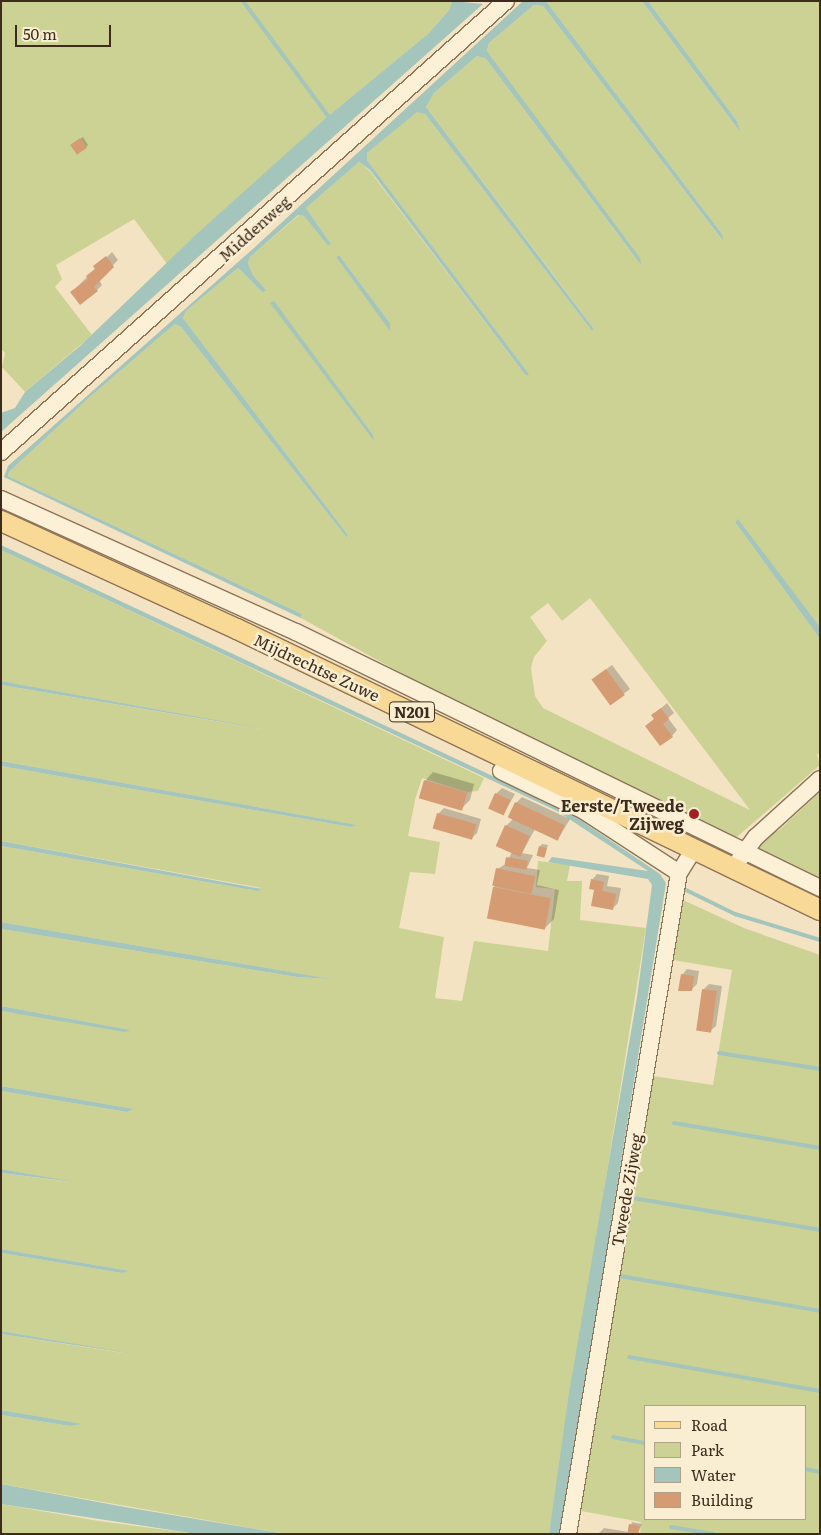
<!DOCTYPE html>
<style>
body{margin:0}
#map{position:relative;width:821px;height:1535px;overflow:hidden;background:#f3e3c2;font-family:Literata,serif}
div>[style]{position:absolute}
.green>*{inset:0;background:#ccd294}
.water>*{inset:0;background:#a4c5bb}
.shadow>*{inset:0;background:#0003;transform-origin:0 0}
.stream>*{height:4px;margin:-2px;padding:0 2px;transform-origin:2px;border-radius:2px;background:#a4c5bb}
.building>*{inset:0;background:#d59b73;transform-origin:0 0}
.roads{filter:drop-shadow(1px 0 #8e7457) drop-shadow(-1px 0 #8e7457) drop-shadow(0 1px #8e7457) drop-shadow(0 -1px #8e7457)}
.minor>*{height:16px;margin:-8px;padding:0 8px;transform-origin:8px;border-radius:8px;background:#fcf0d6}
.major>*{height:20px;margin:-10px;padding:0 10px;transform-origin:10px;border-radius:10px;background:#f9d996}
.dots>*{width:14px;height:14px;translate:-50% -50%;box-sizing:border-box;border:2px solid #f9edd2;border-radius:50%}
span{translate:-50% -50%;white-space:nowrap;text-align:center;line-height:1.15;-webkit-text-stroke:5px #f9edd2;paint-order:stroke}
.shield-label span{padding:1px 4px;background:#f9edd2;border:1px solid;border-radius:4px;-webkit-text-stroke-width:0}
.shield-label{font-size:15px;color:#3d2c1c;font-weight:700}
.street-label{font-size:16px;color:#3d2c1c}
.poi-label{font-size:16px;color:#3d2c1c;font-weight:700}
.right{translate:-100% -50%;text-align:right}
.frame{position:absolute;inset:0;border:2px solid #3d2c1c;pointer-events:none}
.legend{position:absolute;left:644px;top:1405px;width:162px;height:115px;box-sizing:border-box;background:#f9edd2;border:1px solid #aea089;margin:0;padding:6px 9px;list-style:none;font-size:15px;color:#3d2c1c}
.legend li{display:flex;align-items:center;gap:10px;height:25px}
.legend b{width:25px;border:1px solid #aea089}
.scale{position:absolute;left:15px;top:25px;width:96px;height:22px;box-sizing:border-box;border:2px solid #3d2c1c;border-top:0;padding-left:6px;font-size:15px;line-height:18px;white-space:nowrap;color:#3d2c1c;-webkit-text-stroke:4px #f9edd2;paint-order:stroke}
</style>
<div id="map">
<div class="green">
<div style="clip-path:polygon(1px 1px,452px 1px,449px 10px,429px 33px,328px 116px,167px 264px,134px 219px,56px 265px,62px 279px,55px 287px,92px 335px,25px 392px,2px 367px,5px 353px,1px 349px)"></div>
<div style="clip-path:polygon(evenodd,546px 1px,642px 1px,739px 131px,737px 121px,648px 1px,820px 1px,820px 627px,738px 520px,735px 522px,820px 639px,820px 752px,817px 755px,820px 765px,731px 842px,441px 695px,301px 618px,302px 614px,8px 476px,9px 472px,91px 396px,175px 324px,181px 327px,347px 538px,348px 535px,183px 318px,186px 311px,238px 268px,263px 293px,266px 290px,253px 275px,248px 263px,250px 257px,299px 215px,304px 216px,328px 246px,331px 244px,306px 208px,359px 162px,369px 170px,526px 376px,528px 373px,367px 160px,367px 153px,417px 111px,425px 114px,592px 331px,594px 329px,562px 286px,426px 107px,434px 93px,477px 56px,486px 59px,640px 264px,487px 51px,489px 43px,534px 5px,543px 6px,722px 240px,722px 234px,546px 1px,339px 255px,390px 323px,390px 329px,336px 257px,339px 255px,546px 1px,590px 598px,750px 810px,543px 708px,535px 696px,531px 668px,534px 657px,547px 641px,530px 617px,548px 603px,562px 621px,590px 598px)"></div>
<div style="clip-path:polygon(1px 550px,484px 778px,478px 791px,467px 792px,422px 778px,415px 800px,408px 836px,440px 842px,435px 874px,410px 872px,399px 928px,444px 937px,435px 998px,462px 1001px,474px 941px,548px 951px,555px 889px,536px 887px,538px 861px,570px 865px,567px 881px,582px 881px,580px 920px,646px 928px,549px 1534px,285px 1534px,1px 1484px,1px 1415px,70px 1426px,79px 1424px,1px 1410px,1px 1334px,130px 1354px,1px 1331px,1px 1253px,122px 1273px,129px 1271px,1px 1249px,1px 1173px,71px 1182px,1px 1169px,1px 1091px,127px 1112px,133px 1109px,1px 1086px,1px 1011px,129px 1030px,1px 1006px,1px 929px,297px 977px,328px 979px,1px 922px,1px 846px,257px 891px,261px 888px,1px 841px,1px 766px,351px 827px,356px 825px,1px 761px,1px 685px,262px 729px,1px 681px)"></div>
<div style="clip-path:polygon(820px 792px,820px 885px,757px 852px,756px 845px,770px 829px,778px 831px)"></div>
<div style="clip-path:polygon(evenodd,683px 900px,744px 928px,820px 955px,820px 1534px,640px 1534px,641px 1522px,581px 1511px,653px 1076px,713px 1085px,732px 970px,673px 960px,683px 900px,805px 1406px,805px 1519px,645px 1519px,645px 1406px,805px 1406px)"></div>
<div style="clip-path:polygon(1px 1504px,99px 1521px,197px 1534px,1px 1534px)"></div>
</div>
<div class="water">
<div style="clip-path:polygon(452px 1px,483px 4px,1px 432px,1px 413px,15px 408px,25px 392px,80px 346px,201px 230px,328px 116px,429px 33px,449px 10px)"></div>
<div style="clip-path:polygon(523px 1px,546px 1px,722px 234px,723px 241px,543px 6px,534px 5px,489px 43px,487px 51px,640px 258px,641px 265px,486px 59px,477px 56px,434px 93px,426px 107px,594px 329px,592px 331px,425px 114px,417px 112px,367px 153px,367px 160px,529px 374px,526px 376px,370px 170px,359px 162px,306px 208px,331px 244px,328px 246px,304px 216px,298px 215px,250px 257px,248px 263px,253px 275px,266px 290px,263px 293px,238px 268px,186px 311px,183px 318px,348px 535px,347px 538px,181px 327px,175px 324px,91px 396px,9px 472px,8px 476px,302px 614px,301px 618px,4px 477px,8px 466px,255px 247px)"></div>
<div style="clip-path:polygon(642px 1px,648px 1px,737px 121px,740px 132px)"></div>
<div style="clip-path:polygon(339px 255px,390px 323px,390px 331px,336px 257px)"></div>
<div style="clip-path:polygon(274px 301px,373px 435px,374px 441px,270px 303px)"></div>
<div style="clip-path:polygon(738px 519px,820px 627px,820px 639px,735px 522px)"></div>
<div style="clip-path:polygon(1px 545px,567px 811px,660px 874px,666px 883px,561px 1534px,549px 1534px,569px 1393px,637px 997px,652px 885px,648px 879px,548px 862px,552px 857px,648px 871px,557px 811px,1px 550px)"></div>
<div style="clip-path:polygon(1px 681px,264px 729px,1px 685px)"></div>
<div style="clip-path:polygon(1px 761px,357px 825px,351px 827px,1px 766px)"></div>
<div style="clip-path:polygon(1px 841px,262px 889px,257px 891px,1px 846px)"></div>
<div style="clip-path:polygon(1px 922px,330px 979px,297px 977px,1px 929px)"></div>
<div style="clip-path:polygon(1px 1006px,130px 1030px,125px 1032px,1px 1011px)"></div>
<div style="clip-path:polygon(1px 1086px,134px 1109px,127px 1112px,1px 1091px)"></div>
<div style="clip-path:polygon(1px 1169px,74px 1182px,1px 1173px)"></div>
<div style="clip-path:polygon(1px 1249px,130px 1271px,122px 1273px,1px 1253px)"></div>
<div style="clip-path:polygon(1px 1331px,134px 1354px,1px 1334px)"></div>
<div style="clip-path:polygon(1px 1410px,82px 1424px,70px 1426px,1px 1415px)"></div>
<div style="clip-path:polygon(1px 1484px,125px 1507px,285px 1534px,197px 1534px,1px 1504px)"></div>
</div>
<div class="shadow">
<div style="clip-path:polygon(83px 137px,88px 145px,86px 147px,74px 143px)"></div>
<div style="clip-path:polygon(112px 252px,118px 260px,99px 280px,102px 285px,97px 290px,72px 292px)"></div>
<div style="left:612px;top:665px;width:30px;height:23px;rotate:53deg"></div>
<div style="clip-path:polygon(667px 703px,674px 713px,668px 718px,677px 730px,672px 736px,653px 715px)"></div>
<div style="clip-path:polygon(433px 772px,474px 784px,470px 800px,461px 809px,425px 781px)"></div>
<div style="clip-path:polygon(502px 788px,515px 794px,503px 815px,496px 794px)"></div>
<div style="clip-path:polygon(522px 797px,570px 819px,558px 839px,535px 829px,522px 853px,533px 855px,527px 868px,540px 870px,537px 885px,559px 890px,554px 919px,545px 928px,494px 888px,497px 869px,506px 864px,512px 852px,506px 826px,513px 819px,516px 803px)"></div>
<div style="clip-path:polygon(444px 808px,481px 819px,477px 833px,472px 838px,438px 814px)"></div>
<div style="clip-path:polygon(542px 844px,548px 845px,545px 856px,540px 847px)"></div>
<div style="clip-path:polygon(597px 874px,609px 876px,607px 886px,621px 888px,618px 903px,613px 908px,595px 889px,592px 880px)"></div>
<div style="clip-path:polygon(687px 969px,699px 971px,697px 984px,691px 990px,682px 975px)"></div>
<div style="clip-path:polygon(709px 984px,722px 986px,716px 1026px,710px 1031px,703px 990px)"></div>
<div style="clip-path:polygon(632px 1522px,642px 1524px,638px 1533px,598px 1534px,604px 1528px,629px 1532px)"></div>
</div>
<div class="stream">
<div style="left:243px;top:1px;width:143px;rotate:53.5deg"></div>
<div style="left:686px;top:890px;width:55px;rotate:26.1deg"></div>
<div style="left:735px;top:914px;width:89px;rotate:17deg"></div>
<div style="left:719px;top:1053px;width:102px;rotate:9deg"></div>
<div style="left:674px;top:1123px;width:148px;rotate:9.7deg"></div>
<div style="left:633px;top:1198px;width:190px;rotate:9.7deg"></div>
<div style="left:620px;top:1276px;width:203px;rotate:9.9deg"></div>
<div style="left:629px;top:1357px;width:194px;rotate:10.1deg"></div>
<div style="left:613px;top:1437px;width:33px;rotate:11deg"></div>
<div style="left:805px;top:1469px;width:15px;rotate:11deg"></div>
<div style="left:671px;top:1527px;width:43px;rotate:9.5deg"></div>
</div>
<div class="building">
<div style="left:80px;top:138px;width:12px;height:12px;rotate:55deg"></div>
<div style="clip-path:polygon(106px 256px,114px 267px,94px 287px,98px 291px,80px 305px,70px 292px,88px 279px,86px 276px,95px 269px,93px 266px)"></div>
<div style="left:606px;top:669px;width:32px;height:18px;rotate:54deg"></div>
<div style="clip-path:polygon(661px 708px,669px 719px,663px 724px,673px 737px,660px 746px,645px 726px,654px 719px,651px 715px)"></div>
<div style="left:424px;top:780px;width:45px;height:19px;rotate:16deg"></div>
<div style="left:495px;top:793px;width:17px;height:17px;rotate:24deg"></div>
<div style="left:515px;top:802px;width:55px;height:17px;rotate:25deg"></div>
<div style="left:437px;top:813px;width:41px;height:16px;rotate:16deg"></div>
<div style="left:505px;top:825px;width:27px;height:23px;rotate:24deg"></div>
<div style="left:539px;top:846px;width:8px;height:10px;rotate:14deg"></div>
<div style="left:506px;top:857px;width:22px;height:9px;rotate:10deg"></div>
<div style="left:496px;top:868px;width:40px;height:18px;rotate:12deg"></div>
<div style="clip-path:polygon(591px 879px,604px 882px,602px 891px,616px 894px,613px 910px,591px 906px,594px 890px,589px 889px)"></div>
<div style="left:493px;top:887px;width:59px;height:32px;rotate:11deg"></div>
<div style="clip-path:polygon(681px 974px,694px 976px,692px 991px,678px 991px)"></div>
<div style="left:702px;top:989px;width:15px;height:42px;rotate:8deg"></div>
<div style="left:629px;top:1524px;width:11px;height:8px;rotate:10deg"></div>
</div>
<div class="roads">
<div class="minor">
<div style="left:1px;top:452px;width:677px;rotate:-41.77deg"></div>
<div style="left:1px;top:499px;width:324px;rotate:24.3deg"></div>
<div style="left:296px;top:632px;width:583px;rotate:26.04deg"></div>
<div style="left:501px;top:771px;width:92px;rotate:25.7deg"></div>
<div style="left:584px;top:811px;width:113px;rotate:33.1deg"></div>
<div style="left:739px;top:860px;width:29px;rotate:-54deg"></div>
<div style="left:756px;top:837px;width:86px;rotate:-42.2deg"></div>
<div style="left:568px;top:1534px;width:670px;rotate:-80.47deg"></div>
<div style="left:679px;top:873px;width:28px;rotate:-58deg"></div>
</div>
<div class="major">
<div style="left:1px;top:521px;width:260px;rotate:24.6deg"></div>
<div style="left:237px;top:629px;width:647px;rotate:25.73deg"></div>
</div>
</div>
<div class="dots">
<div style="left:694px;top:814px;background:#a42023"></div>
</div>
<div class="shield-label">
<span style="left:412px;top:712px">N201</span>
</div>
<div class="street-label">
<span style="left:254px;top:228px;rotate:-42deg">Middenweg</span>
<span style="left:317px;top:667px;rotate:25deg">Mijdrechtse Zuwe</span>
<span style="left:626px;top:1190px;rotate:-80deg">Tweede Zijweg</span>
</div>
<div class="poi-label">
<span class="right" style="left:684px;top:814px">Eerste/Tweede<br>Zijweg</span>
</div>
<div class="frame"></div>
<ul class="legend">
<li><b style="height:6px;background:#f9d996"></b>Road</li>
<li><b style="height:14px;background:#ccd294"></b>Park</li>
<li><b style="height:14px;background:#a4c5bb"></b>Water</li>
<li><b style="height:14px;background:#d59b73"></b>Building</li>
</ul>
<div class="scale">50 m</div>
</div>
